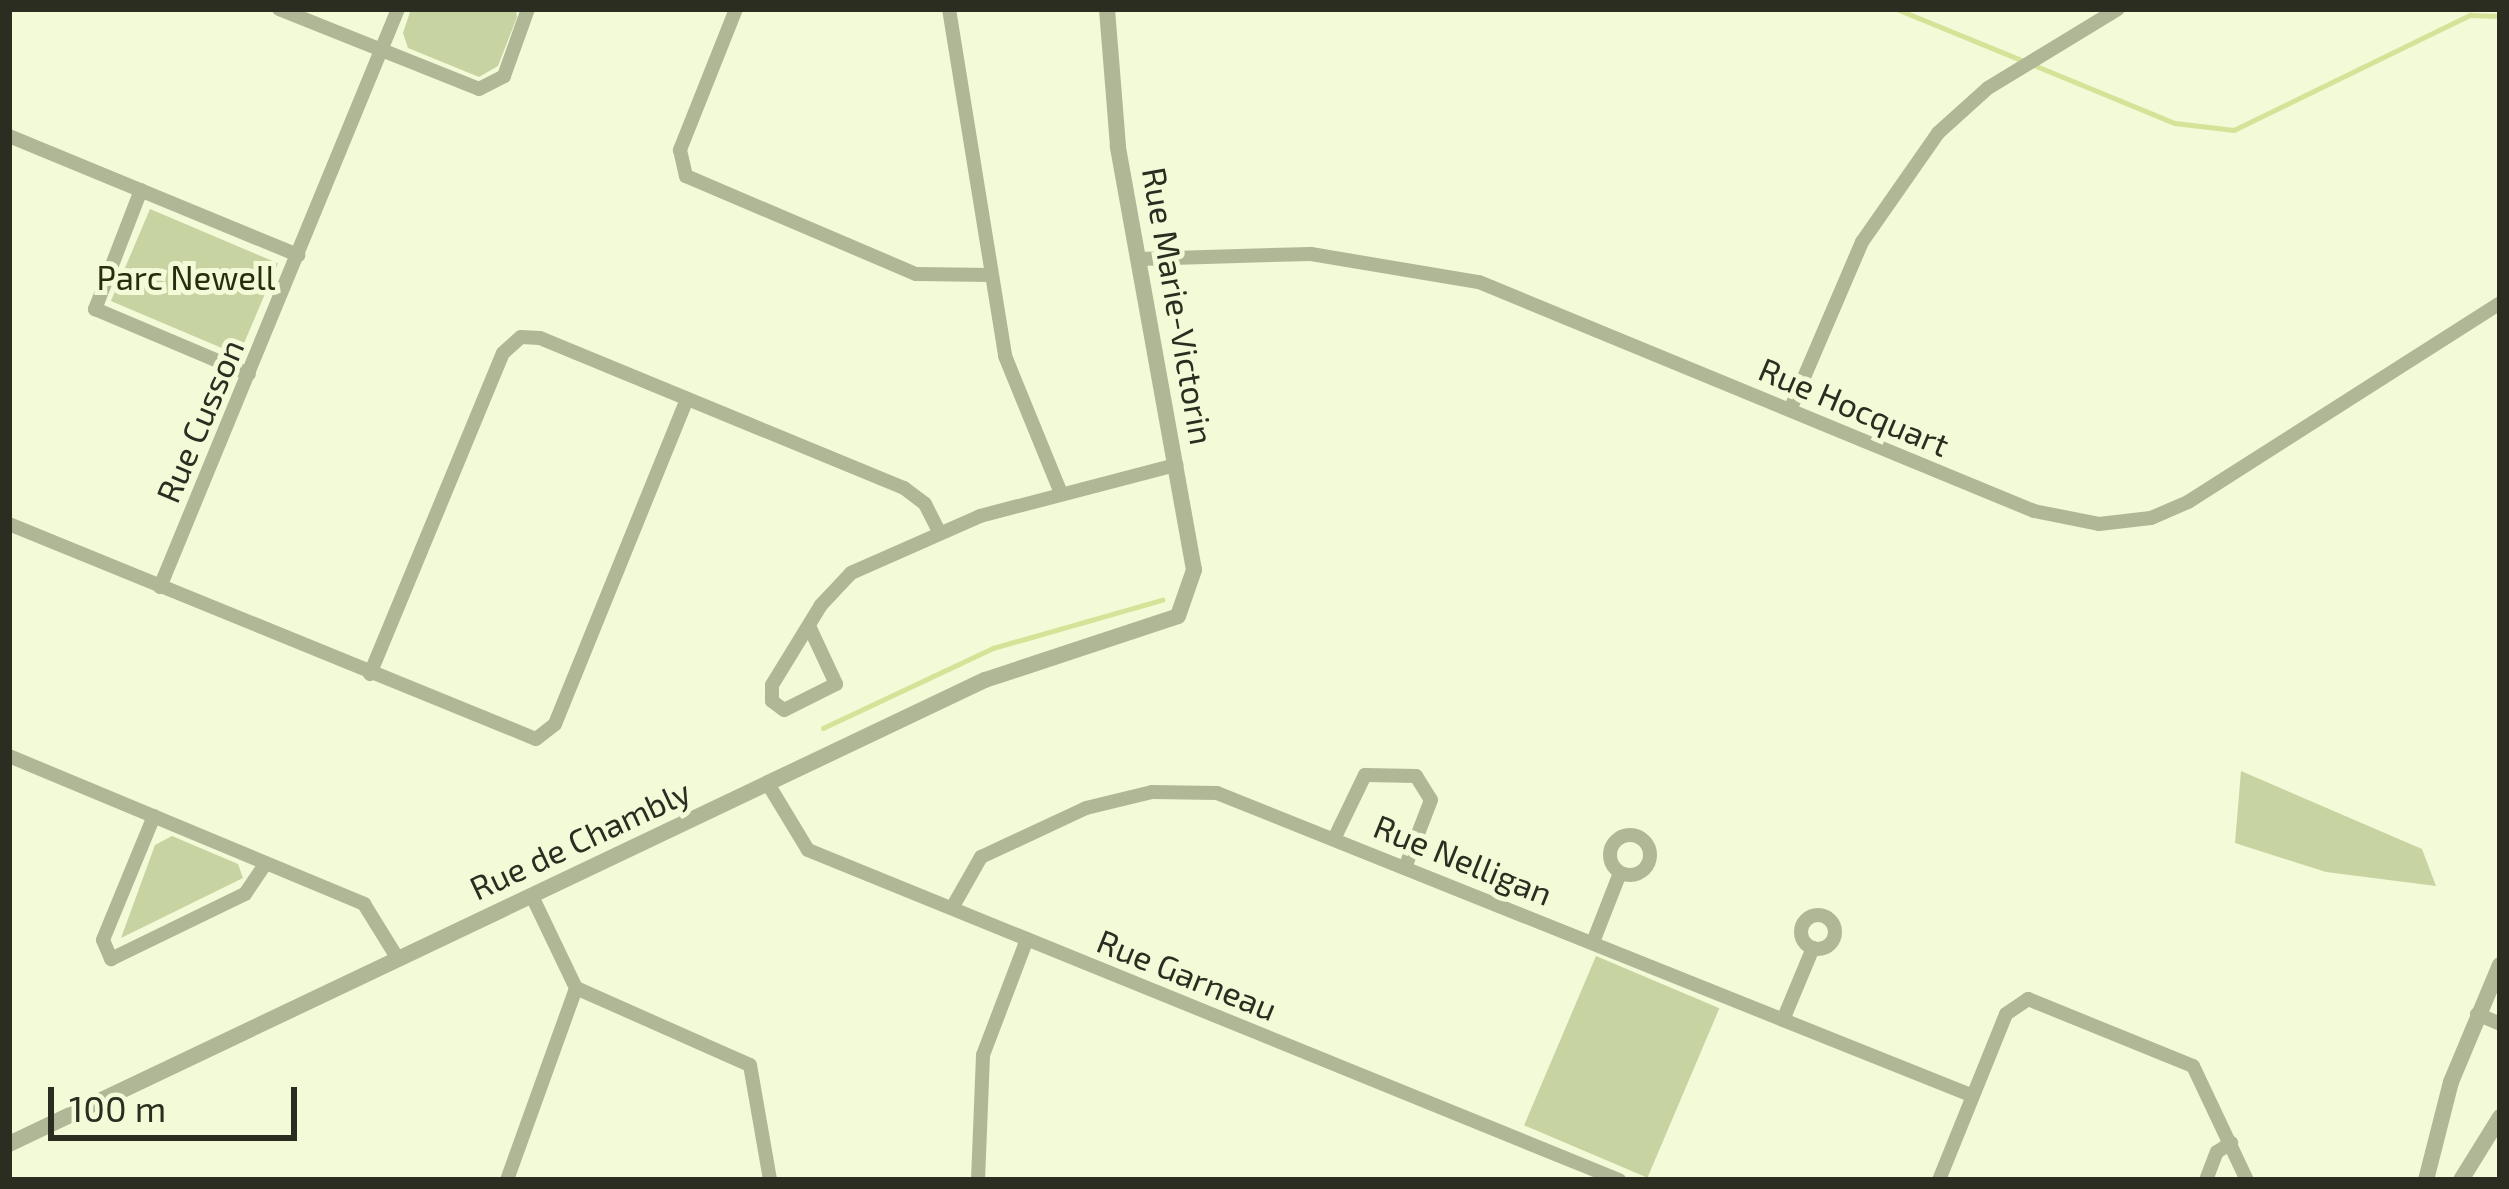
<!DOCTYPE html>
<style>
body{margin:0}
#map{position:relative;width:2509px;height:1189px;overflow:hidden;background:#f2fad7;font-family:"Exo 2",sans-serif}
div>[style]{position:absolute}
.green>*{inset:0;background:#c8d3a2;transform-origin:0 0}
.stream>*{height:4.5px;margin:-2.25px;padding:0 2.25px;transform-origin:2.25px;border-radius:2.25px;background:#d4e397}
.minor>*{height:14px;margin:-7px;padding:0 7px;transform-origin:7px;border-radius:7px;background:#b0b797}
.minor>.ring{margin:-7px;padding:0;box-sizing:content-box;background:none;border:14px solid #b0b797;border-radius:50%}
.tertiary>*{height:16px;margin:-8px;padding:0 8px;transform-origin:8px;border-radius:8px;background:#b0b797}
span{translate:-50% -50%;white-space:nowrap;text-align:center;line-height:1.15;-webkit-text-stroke:10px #f2fad7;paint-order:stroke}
.park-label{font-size:33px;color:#282d0d}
.street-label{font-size:33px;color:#2a2d20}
.frame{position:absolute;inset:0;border:12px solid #2a2d20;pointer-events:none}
.scale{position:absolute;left:48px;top:1087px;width:249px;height:54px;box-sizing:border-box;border:6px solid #2a2d20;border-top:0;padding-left:15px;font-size:36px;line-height:42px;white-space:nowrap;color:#2a2d20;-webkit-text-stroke:9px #f2fad7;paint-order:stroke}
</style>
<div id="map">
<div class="green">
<div style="clip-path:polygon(411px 9px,516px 9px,517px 17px,498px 66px,479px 77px,408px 48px,403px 33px)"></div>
<div style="left:150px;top:209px;width:139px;height:100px;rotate:23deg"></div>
<div style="clip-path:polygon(2241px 771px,2422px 849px,2436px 886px,2326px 872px,2235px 843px)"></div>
<div style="clip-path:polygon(172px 836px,238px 864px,243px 878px,121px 938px,155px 845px)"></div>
<div style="left:1596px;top:956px;width:134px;height:184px;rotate:23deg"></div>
</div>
<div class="stream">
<div style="left:1897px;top:9px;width:137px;rotate:22.3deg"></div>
<div style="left:2034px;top:65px;width:152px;rotate:22.4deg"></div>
<div style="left:2175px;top:123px;width:59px;rotate:6.8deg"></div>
<div style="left:2234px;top:130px;width:263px;rotate:-26deg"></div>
<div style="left:2470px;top:15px;width:30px;rotate:2deg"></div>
<div style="left:823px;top:728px;width:188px;rotate:-25.2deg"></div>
<div style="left:993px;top:648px;width:176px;rotate:-15.9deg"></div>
</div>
<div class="minor">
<div style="left:279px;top:9px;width:215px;rotate:21.8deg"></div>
<div style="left:479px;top:89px;width:28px;rotate:-27deg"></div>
<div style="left:504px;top:76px;width:71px;rotate:-70.3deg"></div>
<div style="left:736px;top:9px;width:152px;rotate:111.7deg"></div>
<div style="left:680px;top:150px;width:27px;rotate:77deg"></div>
<div style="left:686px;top:176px;width:250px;rotate:23.1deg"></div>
<div style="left:916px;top:274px;width:75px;rotate:0.8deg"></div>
<div style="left:949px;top:9px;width:351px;rotate:80.8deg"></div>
<div style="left:1005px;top:356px;width:146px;rotate:67.8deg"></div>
<div style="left:9px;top:136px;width:313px;rotate:22.4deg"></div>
<div style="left:141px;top:190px;width:128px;rotate:111.1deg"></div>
<div style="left:95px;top:309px;width:167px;rotate:22.9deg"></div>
<div style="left:1139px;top:259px;width:172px;rotate:-1.7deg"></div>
<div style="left:1311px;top:254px;width:170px;rotate:9.5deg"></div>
<div style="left:1479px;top:282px;width:600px;rotate:22.42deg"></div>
<div style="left:2034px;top:511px;width:66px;rotate:11.3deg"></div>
<div style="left:2099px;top:524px;width:52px;rotate:-6.6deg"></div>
<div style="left:2151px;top:518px;width:40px;rotate:-23.4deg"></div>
<div style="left:2188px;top:502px;width:370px;rotate:-32.5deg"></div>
<div style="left:1790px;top:410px;width:183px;rotate:-66.8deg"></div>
<div style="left:1862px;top:242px;width:133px;rotate:-55.1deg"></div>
<div style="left:1938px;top:133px;width:67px;rotate:-42deg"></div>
<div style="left:1988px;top:88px;width:152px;rotate:-31.3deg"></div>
<div style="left:9px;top:524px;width:569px;rotate:22.19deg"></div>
<div style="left:536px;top:739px;width:24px;rotate:-38deg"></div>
<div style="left:555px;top:724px;width:351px;rotate:-67.9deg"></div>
<div style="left:160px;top:587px;width:625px;rotate:-67.62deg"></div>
<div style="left:809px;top:626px;width:64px;rotate:65deg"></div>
<div style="left:836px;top:684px;width:58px;rotate:153.4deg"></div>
<div style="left:784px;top:710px;width:15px;rotate:-143deg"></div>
<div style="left:772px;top:701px;width:16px;rotate:-90deg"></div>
<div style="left:772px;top:685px;width:94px;rotate:-58.5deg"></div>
<div style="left:821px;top:605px;width:44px;rotate:-46.8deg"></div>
<div style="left:851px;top:573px;width:141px;rotate:-23.8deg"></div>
<div style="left:980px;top:516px;width:203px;rotate:-14.6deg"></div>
<div style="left:370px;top:674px;width:347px;rotate:-67.5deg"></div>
<div style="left:503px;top:353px;width:24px;rotate:-42deg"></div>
<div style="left:521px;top:337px;width:19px;rotate:3deg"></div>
<div style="left:540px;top:338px;width:394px;rotate:22.4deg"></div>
<div style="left:904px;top:488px;width:26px;rotate:37deg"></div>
<div style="left:925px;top:504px;width:31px;rotate:63deg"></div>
<div style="left:9px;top:756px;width:385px;rotate:22.6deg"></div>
<div style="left:364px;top:904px;width:65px;rotate:58.3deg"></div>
<div style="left:768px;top:784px;width:77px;rotate:58.8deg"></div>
<div style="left:808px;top:850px;width:876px;rotate:22.14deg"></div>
<div style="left:154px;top:816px;width:134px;rotate:112.4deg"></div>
<div style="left:103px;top:940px;width:21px;rotate:67deg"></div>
<div style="left:111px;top:959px;width:149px;rotate:-25.9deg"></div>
<div style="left:245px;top:894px;width:37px;rotate:-56deg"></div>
<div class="ring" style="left:1610px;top:835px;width:26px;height:26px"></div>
<div style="left:1335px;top:837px;width:69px;rotate:-64.2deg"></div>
<div style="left:1365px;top:775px;width:51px;rotate:1.1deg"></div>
<div style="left:1416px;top:776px;width:28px;rotate:58deg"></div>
<div style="left:1431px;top:800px;width:70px;rotate:111deg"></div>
<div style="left:952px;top:908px;width:59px;rotate:-60.4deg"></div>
<div style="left:981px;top:857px;width:116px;rotate:-25deg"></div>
<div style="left:1086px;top:808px;width:68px;rotate:-13.6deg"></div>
<div style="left:1152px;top:792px;width:65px;rotate:0.9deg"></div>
<div style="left:1217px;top:793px;width:814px;rotate:21.84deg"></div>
<div class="ring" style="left:1801px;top:915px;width:20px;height:20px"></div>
<div style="left:1593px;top:942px;width:74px;rotate:-68.6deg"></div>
<div style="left:576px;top:988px;width:190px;rotate:23.9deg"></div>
<div style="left:750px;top:1065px;width:117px;rotate:80.1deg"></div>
<div style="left:2477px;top:1014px;width:25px;rotate:23deg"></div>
<div style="left:1783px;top:1020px;width:78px;rotate:-67.4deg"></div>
<div style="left:507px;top:1180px;width:204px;rotate:-70.2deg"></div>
<div style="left:576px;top:988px;width:102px;rotate:-115.6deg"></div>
<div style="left:978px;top:1180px;width:125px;rotate:-87.7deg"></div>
<div style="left:983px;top:1055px;width:124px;rotate:-69.2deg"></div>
<div style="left:1939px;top:1180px;width:179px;rotate:-68deg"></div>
<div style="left:2006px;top:1014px;width:27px;rotate:-34deg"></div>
<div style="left:2028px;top:999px;width:178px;rotate:22.1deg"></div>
<div style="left:2193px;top:1066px;width:126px;rotate:64.7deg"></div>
<div style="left:2206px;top:1180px;width:30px;rotate:-69deg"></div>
<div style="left:2217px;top:1152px;width:17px;rotate:-33deg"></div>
</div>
<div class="tertiary">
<div style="left:9px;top:1144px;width:1081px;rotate:-25.43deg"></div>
<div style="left:985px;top:680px;width:203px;rotate:-18.3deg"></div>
<div style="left:1178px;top:616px;width:49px;rotate:-70.8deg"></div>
<div style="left:1194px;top:570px;width:431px;rotate:-100.2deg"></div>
<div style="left:1118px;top:146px;width:137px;rotate:-94.6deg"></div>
<div style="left:2426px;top:1180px;width:101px;rotate:-75.7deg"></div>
<div style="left:2451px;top:1082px;width:127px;rotate:-67.3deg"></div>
<div style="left:2461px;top:1180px;width:74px;rotate:-58.2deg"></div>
</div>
<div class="park-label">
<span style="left:186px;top:278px">Parc Newell</span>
</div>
<div class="street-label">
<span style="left:1178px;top:306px;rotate:80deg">Rue Marie-Victorin</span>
<span style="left:1854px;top:407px;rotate:23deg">Rue Hocquart</span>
<span style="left:200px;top:421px;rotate:-67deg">Rue Cusson</span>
<span style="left:580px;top:840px;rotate:-25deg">Rue de Chambly</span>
<span style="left:1463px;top:860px;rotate:22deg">Rue Nelligan</span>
<span style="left:1187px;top:975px;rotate:22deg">Rue Garneau</span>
</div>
<div class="frame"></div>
<div class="scale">100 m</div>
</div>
